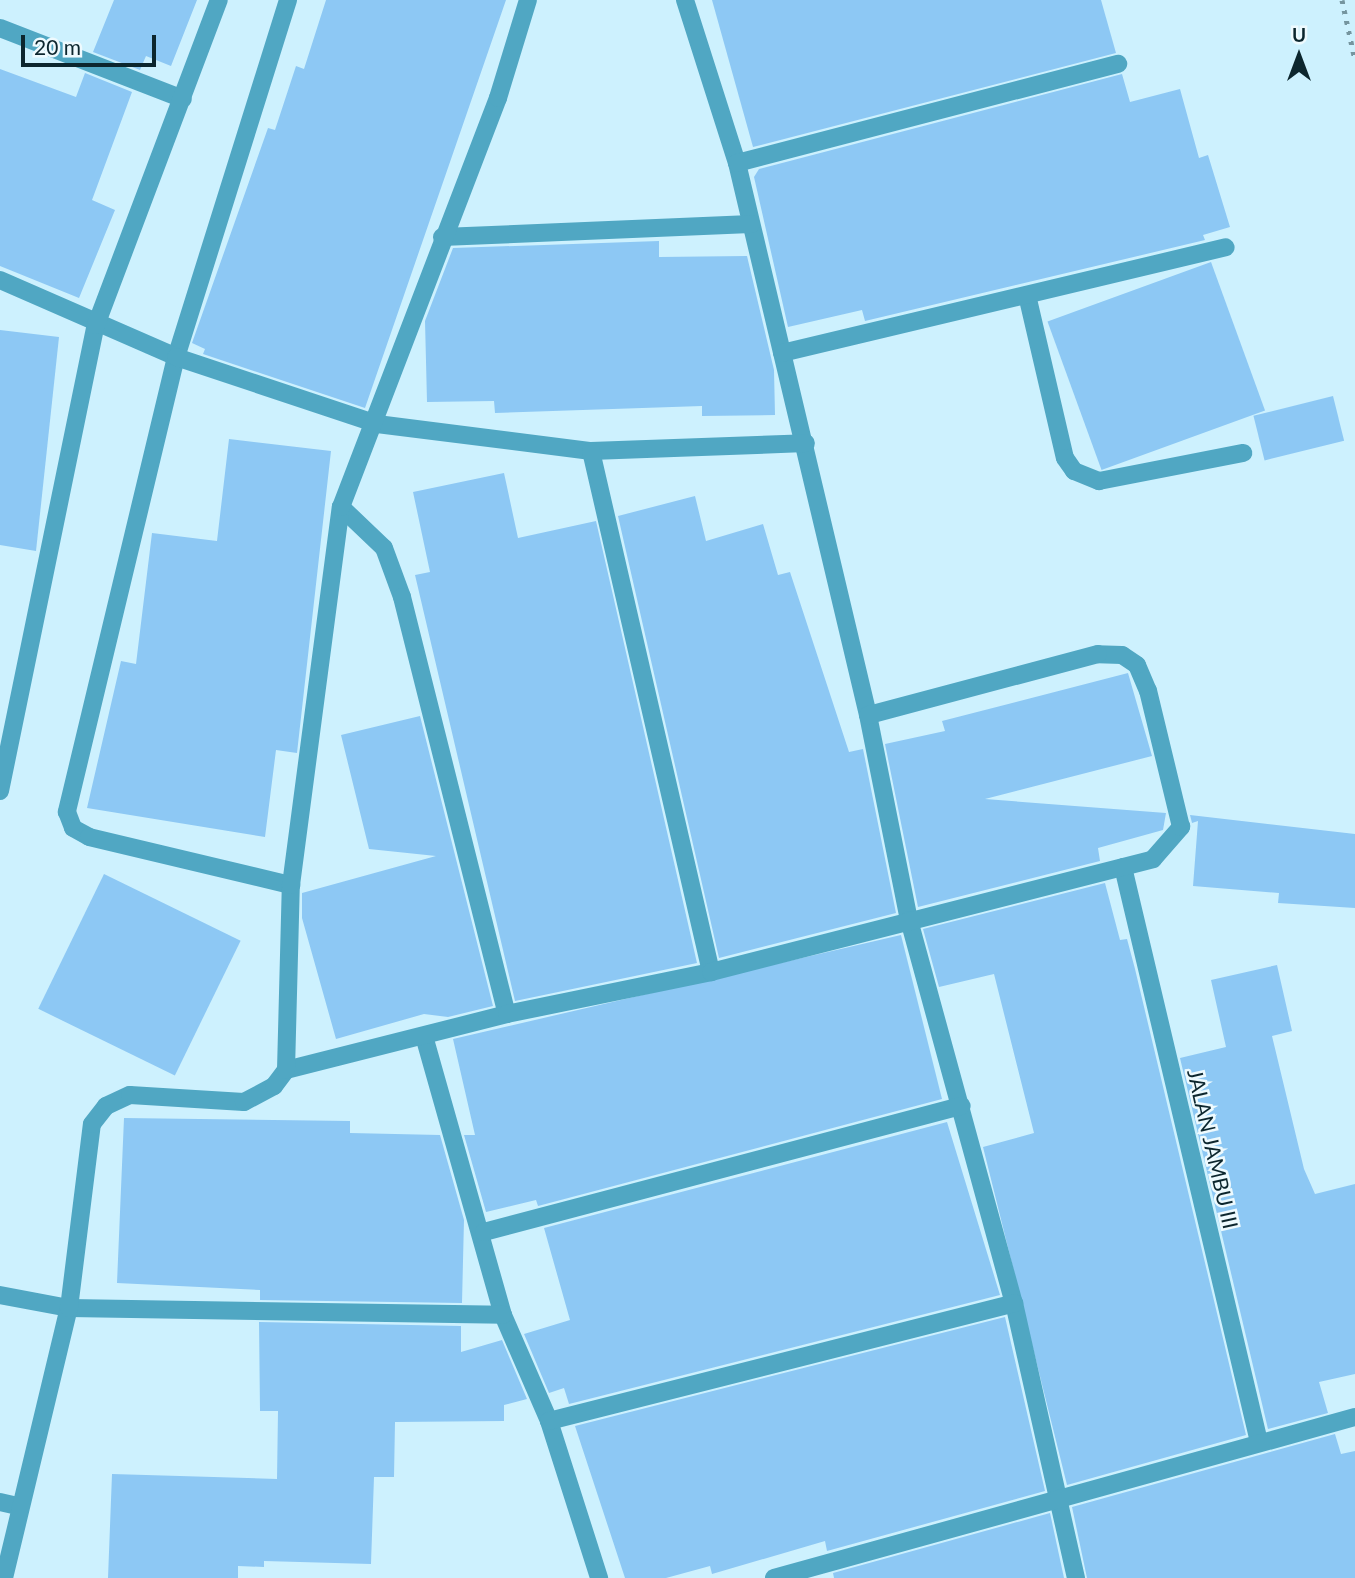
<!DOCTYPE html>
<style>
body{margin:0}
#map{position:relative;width:1355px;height:1578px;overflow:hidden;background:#cdf1fe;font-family:Lato,sans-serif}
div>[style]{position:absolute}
.building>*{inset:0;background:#8dc8f4;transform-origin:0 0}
.minor>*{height:18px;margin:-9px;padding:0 9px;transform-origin:9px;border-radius:9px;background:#50a7c3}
.rail>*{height:5px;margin-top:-2.5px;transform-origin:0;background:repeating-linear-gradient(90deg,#75959f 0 3.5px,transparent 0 10.5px)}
span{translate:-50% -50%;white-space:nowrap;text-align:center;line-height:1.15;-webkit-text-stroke:5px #eefafe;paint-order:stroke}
.street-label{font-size:21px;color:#0c262e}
.north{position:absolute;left:1264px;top:21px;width:70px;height:70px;-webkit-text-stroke:5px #eefafe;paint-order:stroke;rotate:0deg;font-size:19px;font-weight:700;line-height:28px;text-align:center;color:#0c262e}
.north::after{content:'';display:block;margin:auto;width:24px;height:32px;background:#0c262e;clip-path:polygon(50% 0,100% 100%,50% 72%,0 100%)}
.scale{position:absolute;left:21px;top:35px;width:135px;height:32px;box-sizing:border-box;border:4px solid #0c262e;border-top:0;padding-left:9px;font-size:21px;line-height:24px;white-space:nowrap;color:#0c262e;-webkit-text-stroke:5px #eefafe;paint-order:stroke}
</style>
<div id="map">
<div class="building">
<div style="clip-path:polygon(114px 0,197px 0,171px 66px,146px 56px,140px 70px,93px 52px)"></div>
<div style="clip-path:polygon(326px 0,506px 0,365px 408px,203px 354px,205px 349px,192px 343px,268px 128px,275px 130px,296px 66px,304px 69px)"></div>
<div style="clip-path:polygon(712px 0,1101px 0,1116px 53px,753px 147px)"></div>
<div style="clip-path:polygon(0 69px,76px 97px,85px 73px,132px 92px,92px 200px,115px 210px,79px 298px,0 266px)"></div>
<div style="clip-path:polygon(1122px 74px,1130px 102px,1180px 89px,1199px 158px,1208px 155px,1230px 227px,1203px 235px,1205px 240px,865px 321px,862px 310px,788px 327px,754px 177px,759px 169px)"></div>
<div style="clip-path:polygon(659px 241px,659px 257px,747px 256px,774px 370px,775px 415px,702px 416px,702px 406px,495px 413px,494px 401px,427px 402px,425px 321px,453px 248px)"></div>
<div style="left:1211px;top:262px;width:158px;height:174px;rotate:70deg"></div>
<div style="clip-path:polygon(0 330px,59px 337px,36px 551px,0 545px)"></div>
<div style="left:1333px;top:396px;width:46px;height:82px;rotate:76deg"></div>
<div style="clip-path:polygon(229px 439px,331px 451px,297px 753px,276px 750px,265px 837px,87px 808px,121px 661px,136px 664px,152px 533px,217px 541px)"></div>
<div style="clip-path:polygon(504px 473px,518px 538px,596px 521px,697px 963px,515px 1001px,415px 575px,430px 572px,413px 492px)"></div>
<div style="clip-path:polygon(695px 496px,706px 541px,763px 524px,778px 575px,790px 572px,849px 752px,863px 749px,896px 913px,719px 958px,618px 516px)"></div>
<div style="clip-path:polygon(1128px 673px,1152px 756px,985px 799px,1166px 813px,1163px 830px,1098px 848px,1100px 861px,918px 907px,885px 744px,945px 731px,942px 721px)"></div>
<div style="clip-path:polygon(420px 716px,493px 1006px,448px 1017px,424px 1014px,336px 1039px,302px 918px,302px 893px,436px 856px,369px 849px,341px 735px)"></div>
<div style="clip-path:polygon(1190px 815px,1355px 834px,1355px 908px,1278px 903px,1279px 893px,1193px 886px,1198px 821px,1192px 823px)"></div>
<div style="left:104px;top:874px;width:152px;height:150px;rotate:26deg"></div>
<div style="clip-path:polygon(1105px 883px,1120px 940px,1127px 939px,1135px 969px,1246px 1435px,1067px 1485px,983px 1147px,1034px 1133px,994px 974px,939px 987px,923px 929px)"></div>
<div style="clip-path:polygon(901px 935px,942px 1099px,538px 1206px,536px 1200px,486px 1212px,464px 1135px,475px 1135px,453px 1039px)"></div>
<div style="clip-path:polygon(1277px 965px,1292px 1031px,1272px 1036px,1304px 1169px,1315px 1194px,1355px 1184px,1355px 1374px,1319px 1382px,1328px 1413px,1268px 1429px,1180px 1058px,1226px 1047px,1211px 980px)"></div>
<div style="clip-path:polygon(124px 1118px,350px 1121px,350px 1133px,440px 1135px,464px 1220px,462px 1303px,260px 1300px,260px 1290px,117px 1283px)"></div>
<div style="clip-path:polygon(947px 1122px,1000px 1295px,569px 1404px,564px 1388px,549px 1393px,524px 1334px,570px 1320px,544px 1228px)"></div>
<div style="clip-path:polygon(1005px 1317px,1045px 1491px,827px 1551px,825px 1541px,712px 1574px,710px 1566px,666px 1578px,625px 1578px,575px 1426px)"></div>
<div style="clip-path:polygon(259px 1322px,461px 1326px,461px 1352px,502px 1340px,527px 1399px,504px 1405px,504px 1421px,395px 1422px,394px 1477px,374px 1477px,371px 1564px,264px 1561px,264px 1567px,238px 1566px,238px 1578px,108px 1578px,112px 1474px,277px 1479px,278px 1411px,260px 1411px)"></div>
<div style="clip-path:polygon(1335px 1434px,1341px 1454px,1355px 1451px,1355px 1578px,1087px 1578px,1072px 1507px)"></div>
<div style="clip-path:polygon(1050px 1513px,1064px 1578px,834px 1578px,833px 1573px)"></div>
</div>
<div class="minor">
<div style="left:288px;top:0;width:374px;rotate:107.4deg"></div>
<div style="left:176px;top:357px;width:468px;rotate:103.5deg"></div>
<div style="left:67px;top:812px;width:17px;rotate:69deg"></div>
<div style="left:73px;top:828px;width:18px;rotate:29deg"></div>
<div style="left:89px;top:837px;width:208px;rotate:13.4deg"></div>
<div style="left:685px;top:0;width:171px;rotate:72.3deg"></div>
<div style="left:737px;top:163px;width:567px;rotate:76.65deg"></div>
<div style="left:868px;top:715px;width:209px;rotate:78.7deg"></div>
<div style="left:909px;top:920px;width:397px;rotate:74.7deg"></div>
<div style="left:1014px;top:1303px;width:282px;rotate:77.3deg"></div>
<div style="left:0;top:28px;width:196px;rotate:21.2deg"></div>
<div style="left:737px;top:163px;width:394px;rotate:-14.6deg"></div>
<div style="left:442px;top:237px;width:309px;rotate:-2.4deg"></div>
<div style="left:0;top:280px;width:192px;rotate:23.6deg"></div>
<div style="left:176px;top:357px;width:212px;rotate:18.4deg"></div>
<div style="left:377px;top:424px;width:216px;rotate:7.2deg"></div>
<div style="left:591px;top:451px;width:215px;rotate:-2.1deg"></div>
<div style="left:1027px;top:295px;width:167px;rotate:76.9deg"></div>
<div style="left:1065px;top:458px;width:16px;rotate:55deg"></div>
<div style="left:1074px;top:471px;width:27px;rotate:22deg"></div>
<div style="left:1099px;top:481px;width:147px;rotate:-11deg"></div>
<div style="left:782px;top:353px;width:456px;rotate:-13.4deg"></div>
<div style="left:591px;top:451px;width:535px;rotate:77.03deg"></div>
<div style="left:341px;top:507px;width:59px;rotate:43.6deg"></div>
<div style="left:384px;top:548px;width:52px;rotate:69.8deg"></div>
<div style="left:402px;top:597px;width:430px;rotate:75.9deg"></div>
<div style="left:0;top:791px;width:476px;rotate:-78.4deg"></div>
<div style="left:96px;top:325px;width:347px;rotate:-69.3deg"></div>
<div style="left:1123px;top:867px;width:591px;rotate:76.69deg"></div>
<div style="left:424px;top:1036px;width:290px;rotate:74.2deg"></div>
<div style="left:503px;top:1315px;width:116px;rotate:66.5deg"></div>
<div style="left:549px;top:1421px;width:165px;rotate:72.3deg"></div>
<div style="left:286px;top:1070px;width:228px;rotate:-14.2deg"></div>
<div style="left:507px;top:1014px;width:208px;rotate:-11.6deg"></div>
<div style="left:711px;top:972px;width:456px;rotate:-14.3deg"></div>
<div style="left:1153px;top:859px;width:43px;rotate:-48.8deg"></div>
<div style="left:1181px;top:827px;width:140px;rotate:-103.6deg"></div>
<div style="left:1148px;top:691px;width:28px;rotate:-113deg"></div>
<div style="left:1137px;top:665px;width:18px;rotate:-146deg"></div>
<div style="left:1122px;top:655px;width:24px;rotate:-178deg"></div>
<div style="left:1098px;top:654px;width:238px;rotate:165.1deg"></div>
<div style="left:484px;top:1232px;width:494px;rotate:-14.8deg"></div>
<div style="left:0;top:1295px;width:70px;rotate:10.7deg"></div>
<div style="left:69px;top:1308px;width:434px;rotate:0.9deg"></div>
<div style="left:549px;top:1421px;width:480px;rotate:-14.2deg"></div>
<div style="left:0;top:1502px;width:18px;rotate:13deg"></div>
<div style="left:4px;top:1578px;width:278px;rotate:-76.5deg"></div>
<div style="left:69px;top:1308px;width:185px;rotate:-82.9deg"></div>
<div style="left:92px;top:1124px;width:23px;rotate:-52deg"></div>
<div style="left:106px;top:1106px;width:26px;rotate:-25deg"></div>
<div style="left:130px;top:1095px;width:114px;rotate:3.5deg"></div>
<div style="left:244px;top:1102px;width:34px;rotate:-28deg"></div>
<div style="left:274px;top:1086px;width:20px;rotate:-53deg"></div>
<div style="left:286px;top:1070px;width:185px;rotate:-88.5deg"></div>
<div style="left:291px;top:885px;width:381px;rotate:-82.5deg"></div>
<div style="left:341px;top:507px;width:438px;rotate:-69deg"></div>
<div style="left:498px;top:98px;width:102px;rotate:-73deg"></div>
<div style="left:774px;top:1578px;width:603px;rotate:-15.49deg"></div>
</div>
<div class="rail">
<div style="left:1342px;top:0;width:61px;rotate:77.8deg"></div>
</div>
<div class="street-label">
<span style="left:1213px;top:1149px;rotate:77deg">JALAN JAMBU III</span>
</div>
<div class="north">U</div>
<div class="scale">20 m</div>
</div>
